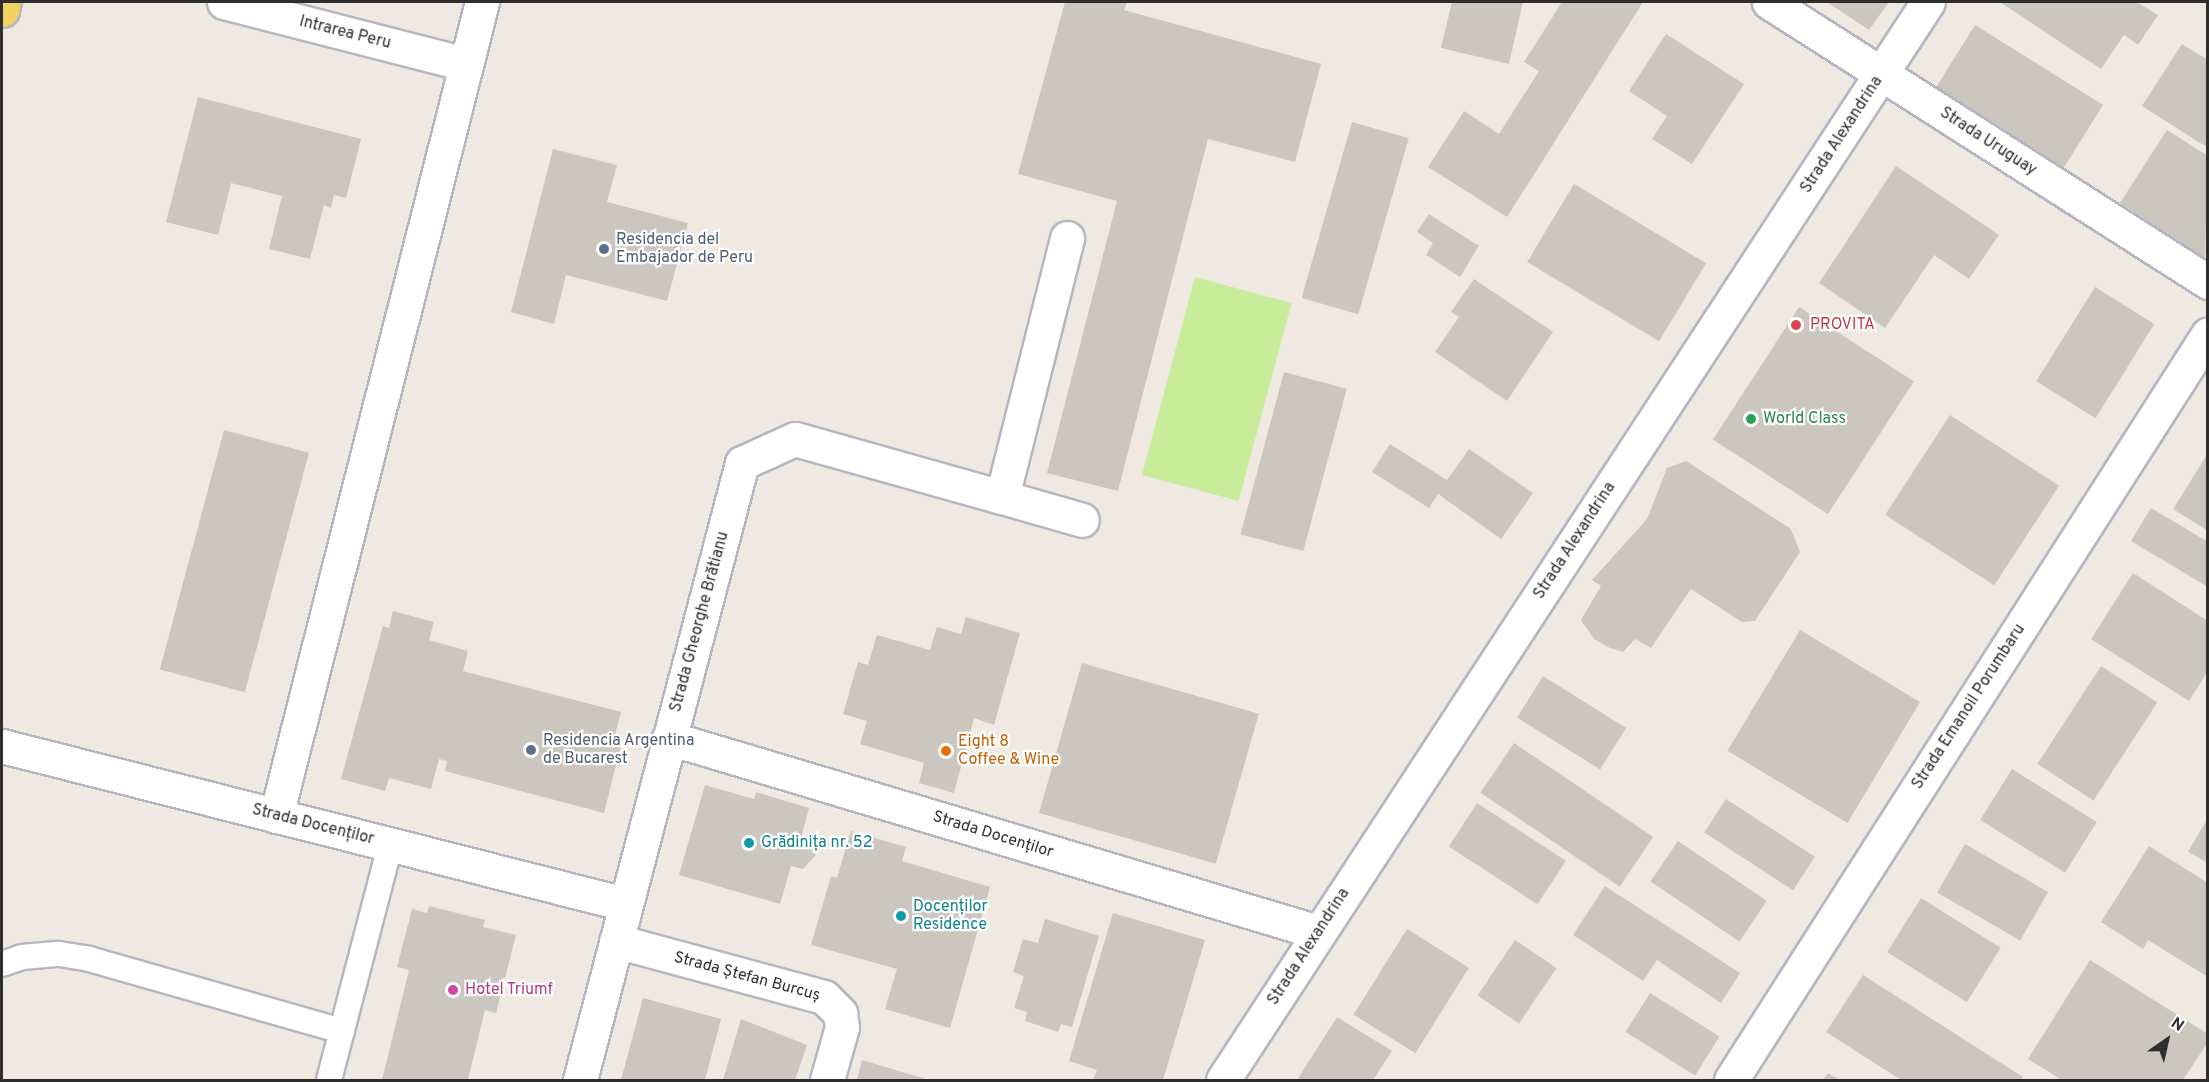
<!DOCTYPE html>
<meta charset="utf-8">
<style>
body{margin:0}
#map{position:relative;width:2209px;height:1082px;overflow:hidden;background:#efe9e1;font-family:Overpass,sans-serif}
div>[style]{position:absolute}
.pitch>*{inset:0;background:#c9ec9a;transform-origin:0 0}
.building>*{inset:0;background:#cbc7bf;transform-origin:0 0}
.roads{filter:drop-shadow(2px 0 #b4b7c1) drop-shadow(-2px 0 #b4b7c1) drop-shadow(0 2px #b4b7c1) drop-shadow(0 -2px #b4b7c1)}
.lane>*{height:24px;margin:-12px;padding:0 12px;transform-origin:12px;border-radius:12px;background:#fff}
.street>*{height:33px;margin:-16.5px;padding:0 16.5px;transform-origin:16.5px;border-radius:16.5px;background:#fff}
.primary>*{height:33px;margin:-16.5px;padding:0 16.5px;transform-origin:16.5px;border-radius:16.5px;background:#f2d163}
.dots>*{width:16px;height:16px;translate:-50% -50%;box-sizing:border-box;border:3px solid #fff;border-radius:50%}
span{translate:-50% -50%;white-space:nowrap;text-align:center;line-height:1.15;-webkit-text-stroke:4.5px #fff;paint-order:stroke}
.street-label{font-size:16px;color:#2e2e2e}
.service-label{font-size:16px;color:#4e5e75}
.left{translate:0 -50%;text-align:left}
.health-label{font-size:16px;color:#be3a42}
.leisure-label{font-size:16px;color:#27864d}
.food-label{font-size:16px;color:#c56008}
.culture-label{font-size:16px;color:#0d838f}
.hotel-label{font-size:16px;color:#b23c85}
.frame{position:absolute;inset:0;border:3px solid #2e2e2e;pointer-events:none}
.north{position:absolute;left:2137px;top:1010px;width:60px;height:60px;-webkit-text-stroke:4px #fff;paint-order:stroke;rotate:34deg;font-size:16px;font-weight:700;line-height:24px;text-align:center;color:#2e2e2e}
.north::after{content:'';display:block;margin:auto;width:21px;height:27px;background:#2e2e2e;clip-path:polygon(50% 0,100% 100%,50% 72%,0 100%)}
</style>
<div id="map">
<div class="pitch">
<div style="left:1195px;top:277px;width:100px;height:205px;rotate:15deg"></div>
</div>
<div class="building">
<div style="clip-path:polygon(1065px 2px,1127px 2px,1124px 10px,1321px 64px,1295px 162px,1208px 139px,1118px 491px,1047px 473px,1117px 201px,1018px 174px)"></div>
<div style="clip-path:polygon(1452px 2px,1523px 2px,1509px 64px,1441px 48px)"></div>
<div style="clip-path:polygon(1562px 2px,1643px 2px,1507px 217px,1428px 167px,1464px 111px,1499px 134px,1539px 71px,1524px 62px)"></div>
<div style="clip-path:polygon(1827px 2px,1889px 2px,1869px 30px)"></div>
<div style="clip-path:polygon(2000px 2px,2137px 2px,2158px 15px,2138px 45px,2124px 35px,2101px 69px)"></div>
<div style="left:1975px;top:25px;width:151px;height:77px;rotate:32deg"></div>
<div style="clip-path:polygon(1666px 34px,1744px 84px,1692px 164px,1652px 139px,1667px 116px,1629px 91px)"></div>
<div style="clip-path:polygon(2182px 44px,2208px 60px,2208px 148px,2142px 106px)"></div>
<div style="clip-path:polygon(198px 97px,361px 139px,346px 198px,334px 195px,331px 208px,324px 205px,310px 259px,269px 249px,282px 196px,231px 183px,218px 235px,166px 222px)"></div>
<div style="left:1352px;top:122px;width:59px;height:183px;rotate:16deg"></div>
<div style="clip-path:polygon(2167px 130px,2208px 156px,2205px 258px,2120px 203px)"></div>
<div style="clip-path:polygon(553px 149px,617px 165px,607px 202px,688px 223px,667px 301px,566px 275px,554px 324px,511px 312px)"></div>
<div style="clip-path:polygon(1896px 166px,1999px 235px,1969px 279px,1934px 255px,1885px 328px,1819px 283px)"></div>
<div style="left:1574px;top:184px;width:154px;height:91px;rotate:31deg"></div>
<div style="clip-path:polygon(1429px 214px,1479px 246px,1460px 277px,1426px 255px,1433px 243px,1417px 232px)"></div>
<div style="clip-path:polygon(1474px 279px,1553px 332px,1507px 401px,1435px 352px,1459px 317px,1451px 312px)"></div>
<div style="left:2095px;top:287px;width:70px;height:111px;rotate:32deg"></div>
<div style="left:1799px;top:307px;width:137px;height:158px;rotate:33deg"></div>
<div style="left:1284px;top:372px;width:65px;height:168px;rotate:15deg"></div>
<div style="left:1950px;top:415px;width:130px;height:119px;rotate:33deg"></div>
<div style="left:224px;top:430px;width:88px;height:248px;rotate:15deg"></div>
<div style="clip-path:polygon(1390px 444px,1447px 480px,1469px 449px,1533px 493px,1501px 539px,1438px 494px,1429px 508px,1372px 472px)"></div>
<div style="clip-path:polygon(2208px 453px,2208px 531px,2173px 509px)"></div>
<div style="clip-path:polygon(1686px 461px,1791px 529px,1800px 552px,1755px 621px,1742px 622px,1691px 589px,1651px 648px,1635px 639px,1623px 652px,1610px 648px,1594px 639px,1581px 620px,1601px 586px,1592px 580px,1647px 519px,1667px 468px)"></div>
<div style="clip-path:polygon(2151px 508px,2208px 542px,2208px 587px,2131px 541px)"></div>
<div style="clip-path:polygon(2133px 573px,2208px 621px,2208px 671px,2189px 701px,2091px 639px)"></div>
<div style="clip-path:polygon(393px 611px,434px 622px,429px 640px,468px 651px,463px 671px,621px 712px,614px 738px,622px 741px,604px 813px,445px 771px,447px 761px,439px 759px,431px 789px,389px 778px,385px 791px,341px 779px,383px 626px,389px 628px)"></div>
<div style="clip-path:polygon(966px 617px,1020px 633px,994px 725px,974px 718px,954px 793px,919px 783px,924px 763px,860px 744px,867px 721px,843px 714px,858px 662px,868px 665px,877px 635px,930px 650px,937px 627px,961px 634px)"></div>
<div style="left:1800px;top:630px;width:140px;height:141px;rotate:31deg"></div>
<div style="left:1082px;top:663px;width:184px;height:156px;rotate:16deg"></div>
<div style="left:2101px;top:666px;width:67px;height:117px;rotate:33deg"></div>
<div style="left:1543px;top:676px;width:98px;height:49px;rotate:32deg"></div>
<div style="left:1514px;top:743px;width:168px;height:60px;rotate:34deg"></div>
<div style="left:2012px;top:769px;width:100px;height:60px;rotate:32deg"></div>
<div style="clip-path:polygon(705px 785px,754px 799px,756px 792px,809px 808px,801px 838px,814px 845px,816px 855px,803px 869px,791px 866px,780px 904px,679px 875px)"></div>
<div style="left:1726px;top:799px;width:106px;height:40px;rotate:33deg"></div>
<div style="left:1477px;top:803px;width:106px;height:52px;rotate:33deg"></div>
<div style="clip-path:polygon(2208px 818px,2208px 863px,2188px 852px)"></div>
<div style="clip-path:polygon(851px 831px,906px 847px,902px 861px,990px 887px,950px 1028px,885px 1009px,897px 969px,811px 945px,831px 876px,837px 878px)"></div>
<div style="left:1678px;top:841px;width:107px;height:49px;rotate:34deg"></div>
<div style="left:1965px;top:844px;width:96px;height:56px;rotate:30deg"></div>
<div style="clip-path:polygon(2149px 846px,2208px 883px,2208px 977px,2148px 940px,2143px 949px,2101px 922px)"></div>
<div style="clip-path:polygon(1605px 886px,1740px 973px,1721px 1003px,1657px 960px,1643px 981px,1573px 935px)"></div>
<div style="left:1921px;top:898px;width:94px;height:64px;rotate:32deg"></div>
<div style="clip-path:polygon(429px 906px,485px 920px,483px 927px,516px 935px,496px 1013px,485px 1010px,468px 1080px,382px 1080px,409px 970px,397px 967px,412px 909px,427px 913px)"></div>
<div style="clip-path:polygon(1113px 913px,1205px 940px,1163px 1080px,1093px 1080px,1097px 1070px,1069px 1061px)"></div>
<div style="clip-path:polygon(1045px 919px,1099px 936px,1072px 1027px,1061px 1024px,1058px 1032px,1025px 1021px,1027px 1012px,1014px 1008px,1024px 976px,1013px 972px,1023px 939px,1038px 943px)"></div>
<div style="left:1407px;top:929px;width:73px;height:101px;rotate:32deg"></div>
<div style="left:1515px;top:940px;width:50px;height:67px;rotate:34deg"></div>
<div style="clip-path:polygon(2090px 960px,2208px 1034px,2208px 1042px,2183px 1080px,2062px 1080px,2028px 1059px)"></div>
<div style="clip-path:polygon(1863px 975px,2023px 1077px,2020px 1080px,1901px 1080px,1826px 1032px)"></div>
<div style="left:1650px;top:993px;width:82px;height:46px;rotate:32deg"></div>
<div style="clip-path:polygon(643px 998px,721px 1019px,705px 1080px,621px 1080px)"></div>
<div style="clip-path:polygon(1337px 1017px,1392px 1051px,1373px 1080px,1297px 1080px)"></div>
<div style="clip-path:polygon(741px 1019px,807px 1045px,795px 1080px,723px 1080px)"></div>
<div style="clip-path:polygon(862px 1060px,929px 1080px,857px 1080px)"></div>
<div style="clip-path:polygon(1828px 1073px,1840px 1080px,1823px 1080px)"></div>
</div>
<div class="roads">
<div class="lane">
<div style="left:2px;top:964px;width:21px;rotate:-19deg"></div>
<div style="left:22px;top:957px;width:37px;rotate:-5deg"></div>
<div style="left:59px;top:954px;width:30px;rotate:9deg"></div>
<div style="left:89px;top:959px;width:263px;rotate:15.9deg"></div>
<div style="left:329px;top:1080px;width:243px;rotate:-75.4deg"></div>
</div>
<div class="street">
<div style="left:224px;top:2px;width:250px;rotate:14.4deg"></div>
<div style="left:1769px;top:2px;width:521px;rotate:32.53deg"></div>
<div style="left:1002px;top:497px;width:83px;rotate:16deg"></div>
<div style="left:669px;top:738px;width:677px;rotate:16.64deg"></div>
<div style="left:2px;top:746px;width:643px;rotate:14.23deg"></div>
<div style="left:276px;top:816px;width:840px;rotate:-75.8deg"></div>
<div style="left:616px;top:941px;width:215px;rotate:15.1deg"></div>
<div style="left:824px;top:997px;width:23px;rotate:45deg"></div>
<div style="left:840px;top:1013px;width:14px;rotate:82deg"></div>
<div style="left:842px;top:1027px;width:55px;rotate:105.8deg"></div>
<div style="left:580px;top:1080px;width:638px;rotate:-75.29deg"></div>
<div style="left:742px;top:463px;width:58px;rotate:-24.4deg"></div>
<div style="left:795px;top:439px;width:215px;rotate:15.7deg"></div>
<div style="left:1002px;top:497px;width:267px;rotate:-75.9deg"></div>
<div style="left:1223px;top:1080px;width:1288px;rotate:-56.82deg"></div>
<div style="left:1731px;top:1080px;width:885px;rotate:-57.4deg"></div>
</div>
<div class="primary">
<div style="left:2px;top:10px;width:8px;rotate:-76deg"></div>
</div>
</div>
<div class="dots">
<div style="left:604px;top:249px;background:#5c6f8a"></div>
<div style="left:1796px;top:325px;background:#e0444e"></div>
<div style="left:1751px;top:419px;background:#2e9e5b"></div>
<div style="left:531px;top:750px;background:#5c6f8a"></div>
<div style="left:946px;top:751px;background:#e8710a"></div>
<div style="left:749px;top:843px;background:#0f9aa8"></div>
<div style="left:901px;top:916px;background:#0f9aa8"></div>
<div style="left:453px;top:990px;background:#d1479c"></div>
</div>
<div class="street-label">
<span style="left:345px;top:33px;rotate:14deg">Intrarea Peru</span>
<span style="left:1842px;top:135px;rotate:-57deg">Strada Alexandrina</span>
<span style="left:1988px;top:142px;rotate:33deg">Strada Uruguay</span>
<span style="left:1575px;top:541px;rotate:-57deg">Strada Alexandrina</span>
<span style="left:700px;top:622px;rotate:-75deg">Strada Gheorghe Brătianu</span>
<span style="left:1969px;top:707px;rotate:-57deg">Strada Emanoil Porumbaru</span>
<span style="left:313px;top:825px;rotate:14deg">Strada Docenților</span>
<span style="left:993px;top:835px;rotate:17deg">Strada Docenților</span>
<span style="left:1309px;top:947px;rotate:-57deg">Strada Alexandrina</span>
<span style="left:747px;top:977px;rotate:15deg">Strada Ștefan Burcuș</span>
</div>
<div class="service-label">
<span class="left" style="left:616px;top:249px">Residencia del<br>Embajador de Peru</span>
<span class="left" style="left:543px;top:750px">Residencia Argentina<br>de Bucarest</span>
</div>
<div class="health-label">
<span class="left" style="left:1810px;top:325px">PROVITA</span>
</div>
<div class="leisure-label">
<span class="left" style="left:1763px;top:419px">World Class</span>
</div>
<div class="food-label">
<span class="left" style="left:958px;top:751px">Eight 8<br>Coffee &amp; Wine</span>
</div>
<div class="culture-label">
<span class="left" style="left:761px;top:843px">Grădinița nr. 52</span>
<span class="left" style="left:913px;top:916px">Docenților<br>Residence</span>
</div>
<div class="hotel-label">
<span class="left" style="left:465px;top:990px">Hotel Triumf</span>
</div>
<div class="frame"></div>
<div class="north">N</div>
</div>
